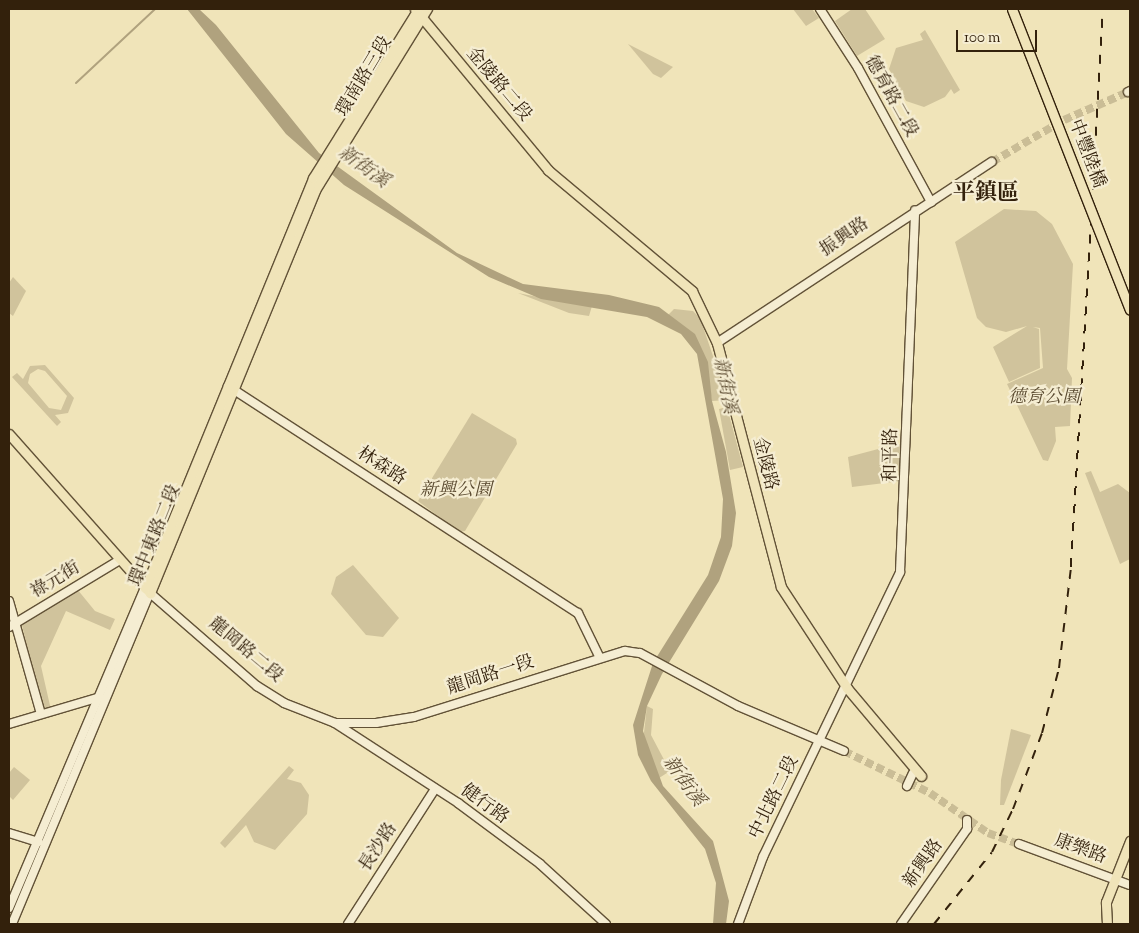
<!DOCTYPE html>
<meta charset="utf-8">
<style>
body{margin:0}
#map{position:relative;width:1139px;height:933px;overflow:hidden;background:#f0e4b9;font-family:"Sorts Mill Goudy","Noto Serif TC",serif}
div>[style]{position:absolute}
.green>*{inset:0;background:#d0c39c}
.water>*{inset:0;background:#b0a27e}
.stream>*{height:2px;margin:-1px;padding:0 1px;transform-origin:1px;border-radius:1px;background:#b0a27e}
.minor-tunnel>*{height:8px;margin-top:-4px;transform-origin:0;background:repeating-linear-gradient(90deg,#cabd96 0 8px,transparent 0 12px)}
.roads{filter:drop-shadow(1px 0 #625237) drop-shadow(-1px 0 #625237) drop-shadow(0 1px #625237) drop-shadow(0 -1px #625237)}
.minor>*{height:8px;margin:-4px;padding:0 4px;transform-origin:4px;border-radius:4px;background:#f5edd2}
.major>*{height:9px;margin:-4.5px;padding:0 4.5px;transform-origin:4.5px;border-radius:4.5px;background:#f0e4b9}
.rail>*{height:2px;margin-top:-1px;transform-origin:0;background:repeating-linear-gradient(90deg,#33210c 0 9px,transparent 0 18px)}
.bridges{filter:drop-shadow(1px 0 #33210c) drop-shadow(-1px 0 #33210c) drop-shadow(0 1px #33210c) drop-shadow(0 -1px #33210c)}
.major-bridge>*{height:9px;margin:-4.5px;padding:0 4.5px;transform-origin:4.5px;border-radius:4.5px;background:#f0e4b9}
span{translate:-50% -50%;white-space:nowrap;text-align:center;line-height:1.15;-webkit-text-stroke:4.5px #f5edd2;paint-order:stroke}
.street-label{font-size:18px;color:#33210c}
.park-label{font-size:18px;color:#5a4a30;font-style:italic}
.water-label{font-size:19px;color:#5f4e34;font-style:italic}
.district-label{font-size:22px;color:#33210c;font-weight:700}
.frame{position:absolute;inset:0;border:10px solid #33210c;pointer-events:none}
.scale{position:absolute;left:956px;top:30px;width:81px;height:22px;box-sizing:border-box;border:2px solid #33210c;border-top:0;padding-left:6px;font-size:15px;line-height:18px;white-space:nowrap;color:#33210c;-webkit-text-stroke:4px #f5edd2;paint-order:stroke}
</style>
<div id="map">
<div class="green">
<div style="clip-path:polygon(793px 9px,812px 9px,819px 18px,806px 26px)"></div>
<div style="clip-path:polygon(852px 9px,865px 9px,885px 39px,857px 56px,835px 21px)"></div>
<div style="clip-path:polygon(925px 30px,960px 90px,954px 94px,951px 89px,945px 97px,924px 107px,906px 101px,889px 69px,896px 48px,923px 40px,920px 34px)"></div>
<div style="clip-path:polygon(628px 44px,673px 67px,661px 78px,653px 74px)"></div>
<div style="clip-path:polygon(1004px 209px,1036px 211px,1052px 224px,1073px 264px,1067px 369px,1072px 378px,1070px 426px,1055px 427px,1056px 441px,1048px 461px,1043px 460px,1007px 384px,1043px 368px,1040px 328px,1033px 327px,1039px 329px,1040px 368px,1009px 382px,993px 347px,1027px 326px,1006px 332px,986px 327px,977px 318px,955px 242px)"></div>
<div style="clip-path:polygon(13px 277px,26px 291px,13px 316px,9px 313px,9px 283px)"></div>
<div style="clip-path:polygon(518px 293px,553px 300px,592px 306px,589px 316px,569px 313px)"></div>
<div style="clip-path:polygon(674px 309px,693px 311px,700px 318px,728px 400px,712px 401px,705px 361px,667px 316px)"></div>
<div style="clip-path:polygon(evenodd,45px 365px,74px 398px,68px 413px,55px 415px,61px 422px,57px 426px,12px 377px,17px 373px,23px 379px,30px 366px,45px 365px,38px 369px,45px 371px,67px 396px,61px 410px,49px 408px,28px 383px,30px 374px,38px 369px)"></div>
<div style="clip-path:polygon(727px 407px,743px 467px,730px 470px,719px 409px)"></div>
<div style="clip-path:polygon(472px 413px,516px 439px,517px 444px,465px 531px,459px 532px,418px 501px)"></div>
<div style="clip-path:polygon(897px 444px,902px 445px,901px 481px,852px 487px,848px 457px)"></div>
<div style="clip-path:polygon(1091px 471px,1100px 492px,1118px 484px,1130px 493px,1130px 559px,1120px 564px,1085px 473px)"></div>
<div style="clip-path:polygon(353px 565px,399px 618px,383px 637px,366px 635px,331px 594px,336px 577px)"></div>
<div style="clip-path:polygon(77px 589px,95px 611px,115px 619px,110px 630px,66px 611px,41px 666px,51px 710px,42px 712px,22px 625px)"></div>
<div style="clip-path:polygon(647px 706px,653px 709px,651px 735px,670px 771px,656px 780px,643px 741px)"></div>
<div style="clip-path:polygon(1011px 729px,1031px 735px,1004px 805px,1000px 805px,1001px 780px)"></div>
<div style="clip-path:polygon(289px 766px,294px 770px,287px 779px,301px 783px,309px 795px,307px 814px,275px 850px,254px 842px,246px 825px,225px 848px,220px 843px)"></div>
<div style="clip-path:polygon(14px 767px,30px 780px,13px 800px,9px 796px,9px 773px)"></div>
</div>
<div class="water">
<div style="clip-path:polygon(187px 9px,199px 9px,216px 25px,319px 153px,457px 253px,523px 284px,609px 295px,659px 307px,695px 334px,708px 362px,712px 401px,726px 452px,736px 513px,732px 546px,719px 581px,662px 674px,647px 706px,643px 731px,663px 786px,713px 841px,729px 901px,726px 924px,713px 924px,716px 883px,705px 849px,651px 781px,638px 755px,633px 725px,653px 663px,708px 575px,721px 537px,723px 499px,697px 354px,681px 334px,647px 317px,541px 299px,489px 277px,344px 185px,286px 134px)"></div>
</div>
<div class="stream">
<div style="left:76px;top:83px;width:108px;rotate:-43.1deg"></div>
</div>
<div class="minor-tunnel">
<div style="left:992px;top:162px;width:83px;rotate:-30.3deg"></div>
<div style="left:1064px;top:120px;width:70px;rotate:-23.6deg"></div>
<div style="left:844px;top:751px;width:96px;rotate:26deg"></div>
<div style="left:930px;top:793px;width:70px;rotate:34.6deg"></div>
<div style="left:988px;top:833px;width:33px;rotate:20deg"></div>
</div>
<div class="roads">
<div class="minor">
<div style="left:820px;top:9px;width:70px;rotate:57.2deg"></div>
<div style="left:858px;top:68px;width:153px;rotate:61.4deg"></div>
<div style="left:1128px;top:92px;width:2px;rotate:-27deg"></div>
<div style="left:717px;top:343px;width:329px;rotate:-33.4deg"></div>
<div style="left:228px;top:386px;width:417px;rotate:33deg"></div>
<div style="left:578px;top:613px;width:48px;rotate:64deg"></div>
<div style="left:9px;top:601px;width:117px;rotate:74.2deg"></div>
<div style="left:9px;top:627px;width:127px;rotate:-31.2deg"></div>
<div style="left:335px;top:723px;width:41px"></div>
<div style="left:376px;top:723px;width:38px;rotate:-9deg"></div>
<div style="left:414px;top:717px;width:221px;rotate:-17.4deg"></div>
<div style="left:625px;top:651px;width:15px;rotate:8deg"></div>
<div style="left:640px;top:653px;width:111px;rotate:28.4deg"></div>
<div style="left:738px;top:706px;width:115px;rotate:23deg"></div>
<div style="left:9px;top:724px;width:95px;rotate:-16.5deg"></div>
<div style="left:907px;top:786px;width:14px;rotate:-65deg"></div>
<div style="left:9px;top:833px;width:31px;rotate:17deg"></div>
<div style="left:1019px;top:844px;width:118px;rotate:20.3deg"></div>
<div style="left:9px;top:908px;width:348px;rotate:-67deg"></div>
<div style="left:12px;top:924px;width:359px;rotate:-67.4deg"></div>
<div style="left:150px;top:593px;width:142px;rotate:41deg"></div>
<div style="left:257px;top:686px;width:32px;rotate:32deg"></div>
<div style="left:284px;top:703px;width:55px;rotate:21.4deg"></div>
<div style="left:335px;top:723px;width:147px;rotate:33deg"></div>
<div style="left:458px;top:803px;width:102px;rotate:36.6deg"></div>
<div style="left:540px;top:864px;width:89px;rotate:42.3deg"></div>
<div style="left:348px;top:924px;width:161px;rotate:-57.2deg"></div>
<div style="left:738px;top:924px;width:72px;rotate:-69.5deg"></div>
<div style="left:763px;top:857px;width:316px;rotate:-64.3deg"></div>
<div style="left:900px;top:572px;width:362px;rotate:-87.6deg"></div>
<div style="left:901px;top:924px;width:116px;rotate:-55.2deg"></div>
<div style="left:967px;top:829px;width:9px;rotate:-90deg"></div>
</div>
<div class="major">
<div style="left:415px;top:9px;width:209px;rotate:50.4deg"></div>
<div style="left:548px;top:170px;width:188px;rotate:40deg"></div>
<div style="left:692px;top:291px;width:58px;rotate:64.3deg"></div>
<div style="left:717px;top:343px;width:252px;rotate:75.3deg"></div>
<div style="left:781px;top:587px;width:121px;rotate:56.8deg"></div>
<div style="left:847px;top:688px;width:115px;rotate:49.9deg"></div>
<div style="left:9px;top:434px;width:213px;rotate:48.4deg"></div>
<div style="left:150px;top:593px;width:435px;rotate:-67.7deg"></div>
<div style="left:315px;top:190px;width:213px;rotate:-58.3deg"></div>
<div style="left:145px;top:588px;width:443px;rotate:-67.7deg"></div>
<div style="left:313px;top:178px;width:199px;rotate:-58.1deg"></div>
<div style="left:1107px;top:924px;width:22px;rotate:-93deg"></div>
<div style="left:1106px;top:902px;width:66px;rotate:-68.5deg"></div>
</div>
</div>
<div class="rail">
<div style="left:934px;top:924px;width:92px;rotate:-51.1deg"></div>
<div style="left:992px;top:852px;width:48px;rotate:-64deg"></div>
<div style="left:1013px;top:809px;width:81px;rotate:-69.1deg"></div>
<div style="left:1042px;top:733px;width:67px;rotate:-75.3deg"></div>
<div style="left:1059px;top:668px;width:102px;rotate:-83.2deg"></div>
<div style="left:1071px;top:567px;width:559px;rotate:-86.72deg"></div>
</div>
<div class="bridges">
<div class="major-bridge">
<div style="left:1012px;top:9px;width:323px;rotate:68.6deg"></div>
</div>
</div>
<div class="street-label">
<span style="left:365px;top:77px;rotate:-59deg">環南路三段</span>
<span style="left:498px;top:85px;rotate:50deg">金陵路二段</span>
<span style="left:890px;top:97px;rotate:61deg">德育路二段</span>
<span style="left:1086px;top:154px;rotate:69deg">中豐陸橋</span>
<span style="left:845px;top:238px;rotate:-34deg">振興路</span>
<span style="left:892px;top:455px;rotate:-89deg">和平路</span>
<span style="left:764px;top:464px;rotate:76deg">金陵路</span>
<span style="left:381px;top:467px;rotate:33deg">林森路</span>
<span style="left:156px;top:536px;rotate:-68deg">環中東路二段</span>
<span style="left:56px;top:581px;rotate:-31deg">祿元街</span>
<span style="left:245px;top:651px;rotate:40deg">龍岡路二段</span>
<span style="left:491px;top:676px;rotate:-18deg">龍岡路一段</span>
<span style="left:775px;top:798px;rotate:-64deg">中北路二段</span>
<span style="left:484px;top:805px;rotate:36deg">健行路</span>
<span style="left:379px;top:848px;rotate:-57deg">長沙路</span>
<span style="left:1080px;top:850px;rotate:20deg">康樂路</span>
<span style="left:924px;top:864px;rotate:-55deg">新興路</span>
</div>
<div class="park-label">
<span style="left:1044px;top:398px">德育公園</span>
<span style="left:456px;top:491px">新興公園</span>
</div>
<div class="water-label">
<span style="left:363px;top:168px;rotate:36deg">新街溪</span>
<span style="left:724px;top:386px;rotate:79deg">新街溪</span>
<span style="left:683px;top:782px;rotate:54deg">新街溪</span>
</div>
<div class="district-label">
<span style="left:986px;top:195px">平鎮區</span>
</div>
<div class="frame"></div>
<div class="scale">100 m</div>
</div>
